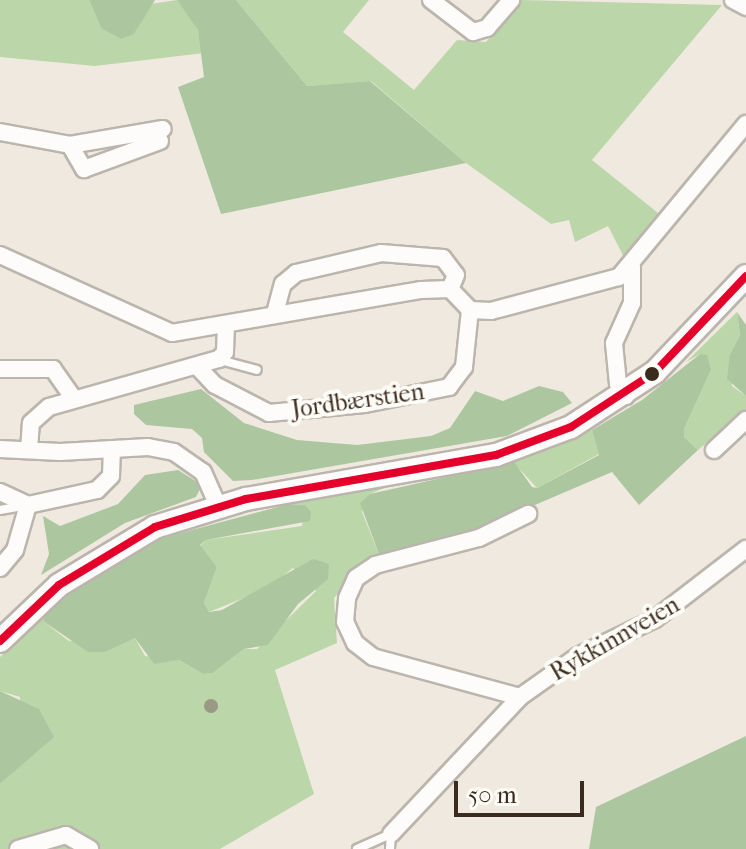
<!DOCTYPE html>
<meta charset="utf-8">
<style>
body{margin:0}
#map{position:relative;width:746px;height:849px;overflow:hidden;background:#f0e9df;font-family:"IM FELL French Canon",serif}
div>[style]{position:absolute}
.green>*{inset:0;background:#bbd7a9}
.forest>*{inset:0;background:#acc7a0}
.roads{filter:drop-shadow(2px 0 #bbb5ad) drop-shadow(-2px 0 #bbb5ad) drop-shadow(0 2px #bbb5ad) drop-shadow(0 -2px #bbb5ad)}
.lane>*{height:8px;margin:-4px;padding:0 4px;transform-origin:4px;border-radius:4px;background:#fdfcfa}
.street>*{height:16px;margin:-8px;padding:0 8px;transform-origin:8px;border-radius:8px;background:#fdfcfa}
.secondary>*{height:22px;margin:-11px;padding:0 11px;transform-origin:11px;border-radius:11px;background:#fdfcfa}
.bus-1>*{height:8px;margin:-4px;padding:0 4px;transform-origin:4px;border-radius:4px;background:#e4002b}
.trees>*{width:14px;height:14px;margin:-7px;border-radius:50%;background:#9a9a84}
.dots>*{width:22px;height:22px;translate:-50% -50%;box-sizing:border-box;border:4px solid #fdfcf7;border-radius:50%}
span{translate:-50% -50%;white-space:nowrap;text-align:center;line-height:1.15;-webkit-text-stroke:8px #fdfcf7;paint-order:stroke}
.street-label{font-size:24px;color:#3b2a1e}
.scale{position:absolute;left:454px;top:781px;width:130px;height:36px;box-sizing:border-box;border:4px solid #3b2a1e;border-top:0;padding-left:10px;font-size:24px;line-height:28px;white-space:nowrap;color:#3b2a1e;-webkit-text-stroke:6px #fdfcf7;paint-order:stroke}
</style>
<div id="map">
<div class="green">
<div style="clip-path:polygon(0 0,89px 0,101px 28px,134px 34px,150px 4px,177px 0,196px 24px,204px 53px,95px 66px,0 57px)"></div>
<div style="clip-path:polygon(236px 0,369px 0,343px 32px,414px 90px,457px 40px,486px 42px,521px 0,722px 5px,592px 160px,663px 217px,626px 261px,608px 226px,575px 242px,569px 220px,551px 224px,466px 163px,371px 81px,307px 86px)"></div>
<div style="clip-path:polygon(737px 312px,740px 335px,730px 354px,732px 386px,746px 396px,746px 410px,698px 450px,684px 437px,684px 429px,711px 370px,700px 354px,686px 362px)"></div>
<div style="clip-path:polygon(592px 430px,599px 454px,537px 488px,515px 464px,508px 463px)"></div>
<div style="clip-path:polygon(389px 486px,370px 494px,362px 512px,380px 557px,362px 565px,334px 598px,337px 643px,275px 670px,314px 794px,220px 849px,0 849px,0 784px,22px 764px,20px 697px,0 691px,0 657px,47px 611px,43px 621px,69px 641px,122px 643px,135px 638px,145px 656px,179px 660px,203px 674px,213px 673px,244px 649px,257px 649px,316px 591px,293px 568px,268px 588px,209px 612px,204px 603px,217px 567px,200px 546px,206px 540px,302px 526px,305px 505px,289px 504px)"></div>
</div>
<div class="forest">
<div style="clip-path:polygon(89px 0,155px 0,134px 34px,121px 39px,101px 28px)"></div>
<div style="clip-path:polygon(177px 0,236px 0,307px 86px,370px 81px,466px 163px,221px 214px,178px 87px,204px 77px,198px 30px)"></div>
<div style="clip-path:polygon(737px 312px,746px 325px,746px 396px,727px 379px,730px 354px,740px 335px)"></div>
<div style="clip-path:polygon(700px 354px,707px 355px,711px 370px,684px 429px,684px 437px,698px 450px,639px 505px,612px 472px,467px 534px,380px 557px,360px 503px,370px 494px,508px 463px,515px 463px,532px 487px,537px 488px,599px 455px,592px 430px,642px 400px)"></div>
<div style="clip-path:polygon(539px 386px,563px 392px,572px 403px,507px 436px,252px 480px,233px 481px,204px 452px,202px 438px,192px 429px,146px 425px,134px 414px,134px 405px,201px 389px,244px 423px,297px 440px,357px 445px,431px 436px,450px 428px,475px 391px,503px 401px)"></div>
<div style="clip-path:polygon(178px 470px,202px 485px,196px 497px,125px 523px,41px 575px,49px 554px,43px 516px,60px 526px,118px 504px,145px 475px)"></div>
<div style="clip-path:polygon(289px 504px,305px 505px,311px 512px,310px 521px,206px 540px,200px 545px,217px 567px,204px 603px,209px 612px,222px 610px,313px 559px,329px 564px,328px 579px,298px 604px,268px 645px,244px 649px,213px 673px,203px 674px,179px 660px,154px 664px,135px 638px,105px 652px,88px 652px,43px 621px,47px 611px,100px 570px,162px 538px)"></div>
<div style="clip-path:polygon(0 691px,39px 709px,54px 737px,0 784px)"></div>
<div style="clip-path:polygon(746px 736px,746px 849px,589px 849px,596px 807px)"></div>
</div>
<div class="roads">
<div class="lane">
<div style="left:220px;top:360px;width:38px;rotate:15deg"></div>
<div style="left:0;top:510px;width:23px;rotate:-10deg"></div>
<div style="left:357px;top:849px;width:37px;rotate:-24deg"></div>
<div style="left:391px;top:834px;width:15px;rotate:94deg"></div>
</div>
<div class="street">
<div style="left:431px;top:0;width:53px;rotate:37.3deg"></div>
<div style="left:473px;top:32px;width:15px;rotate:-16deg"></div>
<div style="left:487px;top:28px;width:37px;rotate:-49deg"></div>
<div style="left:733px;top:0;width:15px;rotate:28deg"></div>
<div style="left:0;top:132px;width:71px;rotate:10.5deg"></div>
<div style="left:70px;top:145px;width:94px;rotate:-9.8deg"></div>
<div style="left:70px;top:145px;width:28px;rotate:60deg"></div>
<div style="left:84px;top:169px;width:81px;rotate:-20.2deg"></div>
<div style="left:0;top:255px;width:189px;rotate:24.4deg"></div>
<div style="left:172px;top:333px;width:253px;rotate:-9.8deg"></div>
<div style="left:421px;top:290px;width:29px;rotate:-2deg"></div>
<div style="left:450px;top:289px;width:29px;rotate:46deg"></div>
<div style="left:470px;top:310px;width:21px;rotate:3deg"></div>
<div style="left:491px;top:311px;width:132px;rotate:-14.9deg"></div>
<div style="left:619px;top:277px;width:199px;rotate:-50.3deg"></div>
<div style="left:275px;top:313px;width:30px;rotate:-75deg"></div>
<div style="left:283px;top:284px;width:17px;rotate:-40deg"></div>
<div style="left:296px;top:273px;width:87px;rotate:-13.2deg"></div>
<div style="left:381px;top:253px;width:62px;rotate:4.6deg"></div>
<div style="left:443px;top:258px;width:21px;rotate:53deg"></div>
<div style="left:456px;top:275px;width:15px;rotate:113deg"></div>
<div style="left:197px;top:366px;width:26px;rotate:47deg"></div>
<div style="left:215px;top:385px;width:61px;rotate:27.4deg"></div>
<div style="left:269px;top:413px;width:96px;rotate:-5.4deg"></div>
<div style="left:365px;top:404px;width:86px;rotate:-11.4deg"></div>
<div style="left:449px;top:387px;width:25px;rotate:-53deg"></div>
<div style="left:464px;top:367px;width:57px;rotate:-84deg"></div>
<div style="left:0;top:369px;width:53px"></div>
<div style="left:53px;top:369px;width:35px;rotate:55deg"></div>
<div style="left:626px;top:396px;width:14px;rotate:-124deg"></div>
<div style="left:618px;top:384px;width:41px;rotate:-95.6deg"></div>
<div style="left:614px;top:343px;width:44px;rotate:-65.8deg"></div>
<div style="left:632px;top:303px;width:36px;rotate:-90deg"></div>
<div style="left:0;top:449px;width:60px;rotate:2.9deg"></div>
<div style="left:60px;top:452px;width:88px;rotate:-3.3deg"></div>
<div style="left:148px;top:447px;width:26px;rotate:11deg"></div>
<div style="left:174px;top:452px;width:35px;rotate:35deg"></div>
<div style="left:203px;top:472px;width:36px;rotate:66deg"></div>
<div style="left:29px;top:450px;width:27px;rotate:-86deg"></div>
<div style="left:31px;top:423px;width:24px;rotate:-42deg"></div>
<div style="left:49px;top:407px;width:177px;rotate:-15.8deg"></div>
<div style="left:219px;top:359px;width:9px;rotate:-49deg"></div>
<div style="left:225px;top:352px;width:28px;rotate:-88deg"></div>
<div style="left:714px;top:450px;width:44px;rotate:-43.2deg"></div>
<div style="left:0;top:492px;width:31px;rotate:25deg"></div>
<div style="left:28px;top:505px;width:71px;rotate:-12.3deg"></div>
<div style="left:97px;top:490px;width:20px;rotate:-45deg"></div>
<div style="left:111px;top:476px;width:27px;rotate:-88deg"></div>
<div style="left:0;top:568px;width:23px;rotate:-50deg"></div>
<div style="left:15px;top:550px;width:47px;rotate:-73.9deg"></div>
<div style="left:520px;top:697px;width:152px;rotate:-164.8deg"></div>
<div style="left:373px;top:657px;width:23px;rotate:-142deg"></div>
<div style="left:355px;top:643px;width:23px;rotate:-115deg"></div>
<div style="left:345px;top:622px;width:24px;rotate:-85deg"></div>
<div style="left:347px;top:598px;width:22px;rotate:-66deg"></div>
<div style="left:356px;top:578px;width:23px;rotate:-34deg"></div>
<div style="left:375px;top:565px;width:107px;rotate:-14.6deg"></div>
<div style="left:479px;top:538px;width:55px;rotate:-26.1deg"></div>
<div style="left:391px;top:834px;width:188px;rotate:-46.7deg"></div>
<div style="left:520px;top:697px;width:71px;rotate:-35.3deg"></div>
<div style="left:578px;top:656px;width:85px;rotate:-25.7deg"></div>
<div style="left:655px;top:619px;width:115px;rotate:-37.6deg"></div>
<div style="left:18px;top:849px;width:50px;rotate:-16.3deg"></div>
<div style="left:66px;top:835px;width:28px;rotate:30deg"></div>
</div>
<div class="secondary">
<div style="left:0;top:641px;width:81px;rotate:-43.5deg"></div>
<div style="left:59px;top:585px;width:112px;rotate:-31.1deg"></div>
<div style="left:155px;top:527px;width:95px;rotate:-17.1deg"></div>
<div style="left:246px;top:499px;width:254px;rotate:-10deg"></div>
<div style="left:496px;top:455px;width:80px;rotate:-20.5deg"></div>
<div style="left:571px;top:427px;width:100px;rotate:-33.2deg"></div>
<div style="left:655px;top:372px;width:132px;rotate:-46.5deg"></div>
</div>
</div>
<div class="bus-1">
<div style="left:0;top:641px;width:81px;rotate:-43.5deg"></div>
<div style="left:59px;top:585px;width:112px;rotate:-31.1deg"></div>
<div style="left:155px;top:527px;width:95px;rotate:-17.1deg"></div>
<div style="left:246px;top:499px;width:254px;rotate:-10deg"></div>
<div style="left:496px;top:455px;width:80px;rotate:-20.5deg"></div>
<div style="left:571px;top:427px;width:100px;rotate:-33.2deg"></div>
<div style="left:655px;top:372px;width:132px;rotate:-46.5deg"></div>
</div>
<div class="trees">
<div style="left:211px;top:706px"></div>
</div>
<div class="dots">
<div style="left:652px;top:374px;background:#3b2a1e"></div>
</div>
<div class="street-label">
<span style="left:358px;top:401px;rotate:-8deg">Jordbærstien</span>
<span style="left:615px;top:639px;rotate:-30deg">Rykkinnveien</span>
</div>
<div class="scale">50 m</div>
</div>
